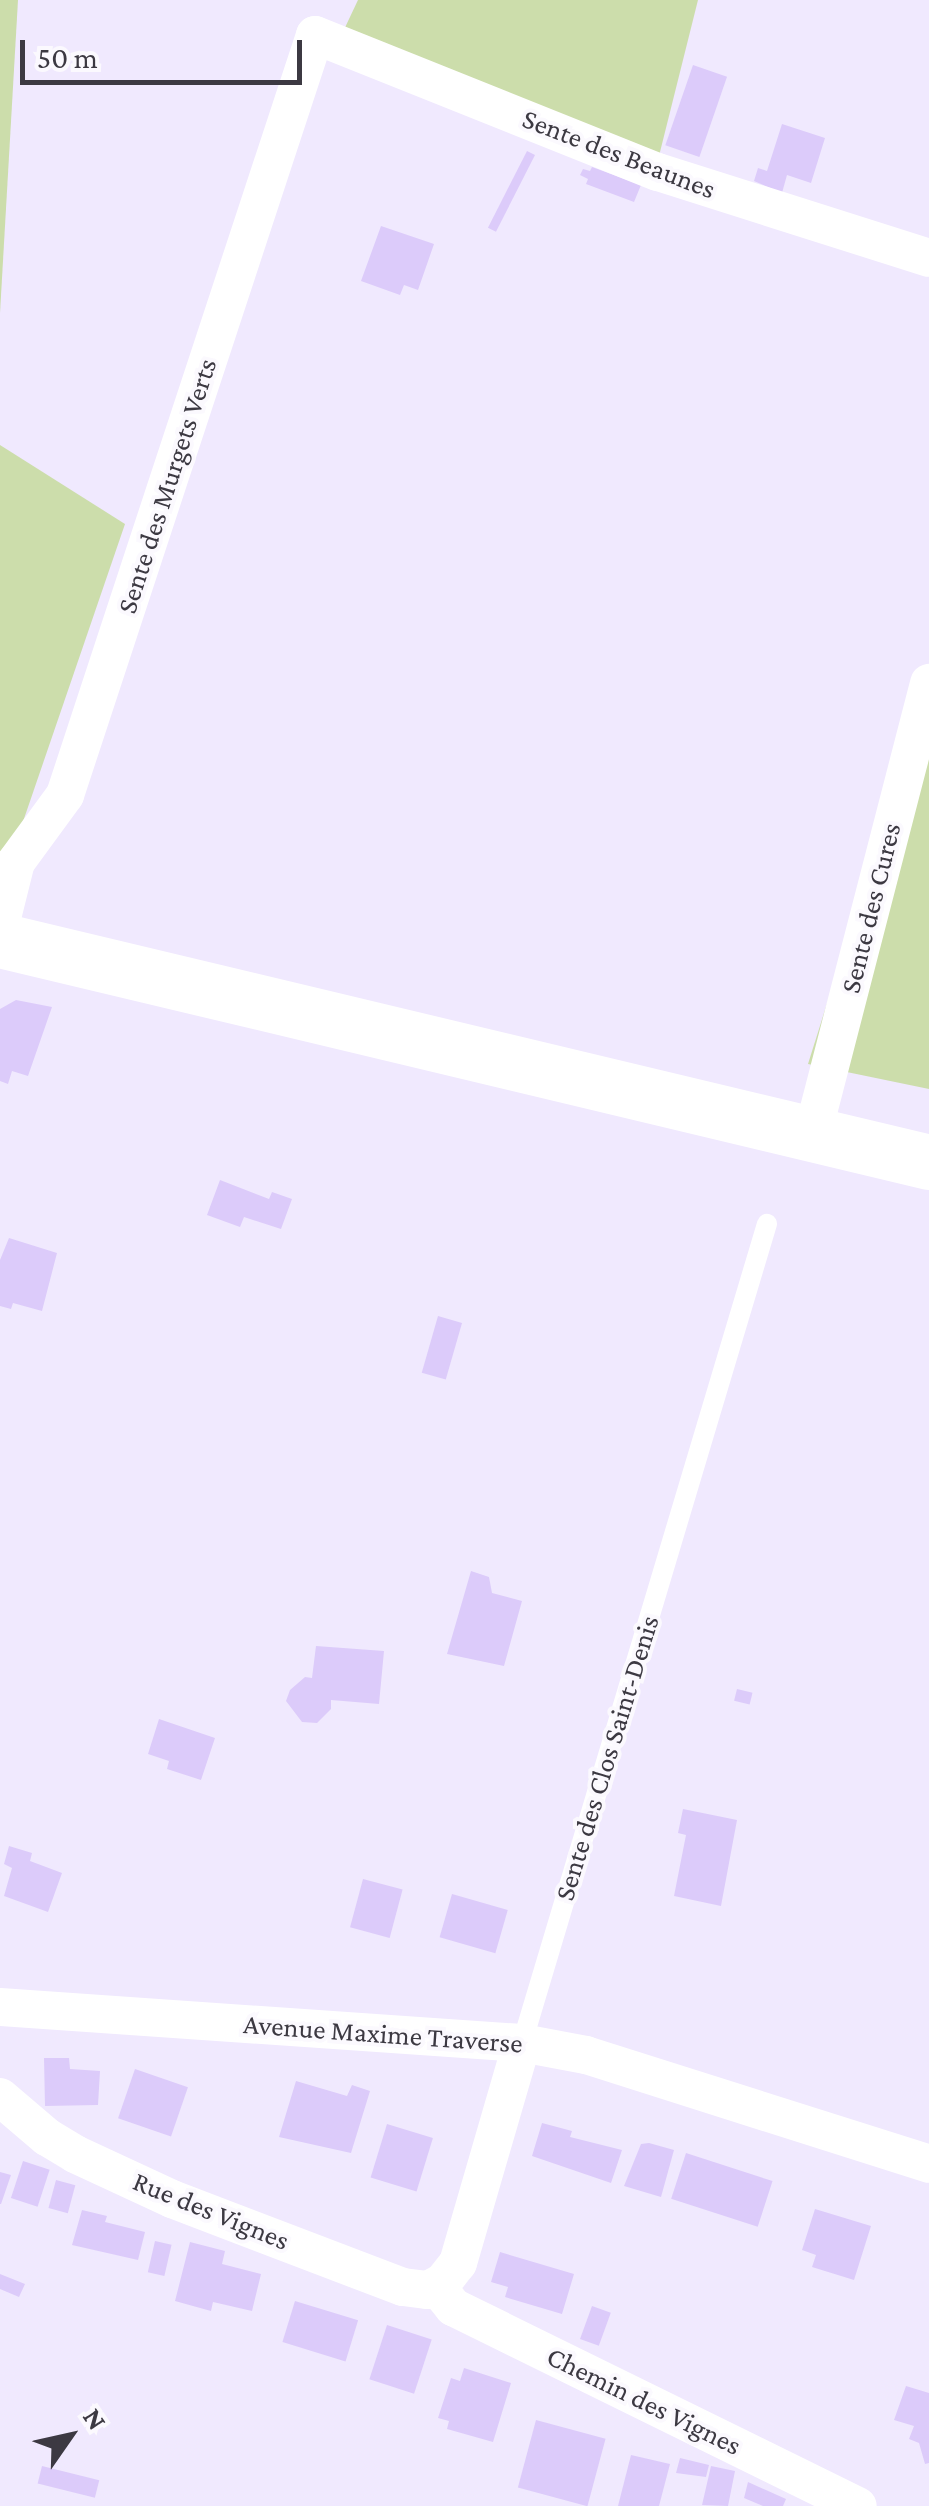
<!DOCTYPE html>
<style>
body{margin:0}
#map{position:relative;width:929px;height:2506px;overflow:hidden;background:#f0e9fe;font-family:"Crimson Pro",serif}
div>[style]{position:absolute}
.green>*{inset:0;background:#ccddab}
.building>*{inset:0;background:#dccbfa;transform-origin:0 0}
.lane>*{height:20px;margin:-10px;padding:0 10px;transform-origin:10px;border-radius:10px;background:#fff}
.street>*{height:38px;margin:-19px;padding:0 19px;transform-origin:19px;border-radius:19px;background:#fff}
.secondary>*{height:55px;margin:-27.5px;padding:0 27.5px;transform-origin:27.5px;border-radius:27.5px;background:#fff}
span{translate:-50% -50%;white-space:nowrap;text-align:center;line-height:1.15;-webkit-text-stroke:8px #fbf9fe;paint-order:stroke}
.street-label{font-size:28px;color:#3c3942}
.north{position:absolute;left:20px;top:2386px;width:100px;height:100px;-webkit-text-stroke:8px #fbf9fe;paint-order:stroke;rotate:56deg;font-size:28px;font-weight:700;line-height:40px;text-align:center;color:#3c3942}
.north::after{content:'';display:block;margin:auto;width:35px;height:45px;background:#3c3942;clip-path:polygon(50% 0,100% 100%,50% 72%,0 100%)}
.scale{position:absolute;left:20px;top:40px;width:282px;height:45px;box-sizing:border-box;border:5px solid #3c3942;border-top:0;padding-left:12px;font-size:30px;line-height:35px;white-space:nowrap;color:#3c3942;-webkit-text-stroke:8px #fbf9fe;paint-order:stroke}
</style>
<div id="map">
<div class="green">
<div style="clip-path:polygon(0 0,18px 0,0 313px)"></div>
<div style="clip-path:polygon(358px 0,698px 0,659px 156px,341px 36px)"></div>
<div style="clip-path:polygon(0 445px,125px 524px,3px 880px,0 879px)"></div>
<div style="clip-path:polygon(929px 679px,929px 1089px,808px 1064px)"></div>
</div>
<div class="building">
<div style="left:693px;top:65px;width:36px;height:85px;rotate:19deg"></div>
<div style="clip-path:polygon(782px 124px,825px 138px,811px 183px,787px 175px,782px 193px,754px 181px,758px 168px,767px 171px)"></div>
<div style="left:527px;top:151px;width:9px;height:86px;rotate:27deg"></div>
<div style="clip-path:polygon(592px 167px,641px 185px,634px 202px,586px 184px,588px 179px,580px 175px,583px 169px,590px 171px)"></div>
<div style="clip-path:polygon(381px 226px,434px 244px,418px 290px,404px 285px,400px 295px,361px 281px)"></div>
<div style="clip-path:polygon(16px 1000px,52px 1007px,28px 1076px,12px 1071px,8px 1084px,0 1081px,0 1009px)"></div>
<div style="clip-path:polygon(220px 1180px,269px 1199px,272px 1192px,292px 1199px,281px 1229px,244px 1217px,240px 1227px,207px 1215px)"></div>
<div style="clip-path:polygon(9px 1238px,57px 1253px,42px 1311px,13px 1303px,11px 1309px,0 1306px,0 1260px)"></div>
<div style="left:438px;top:1316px;width:25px;height:59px;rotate:16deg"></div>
<div style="clip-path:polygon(471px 1571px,489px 1577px,492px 1593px,522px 1601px,504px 1666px,447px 1654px)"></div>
<div style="clip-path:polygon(316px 1646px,384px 1651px,379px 1704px,331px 1700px,331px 1709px,317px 1723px,302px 1722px,286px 1701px,290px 1690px,305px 1677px,312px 1678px)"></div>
<div style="left:737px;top:1689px;width:16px;height:12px;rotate:14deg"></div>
<div style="clip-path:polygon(159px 1719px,215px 1738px,201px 1780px,167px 1769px,169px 1761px,148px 1754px)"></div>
<div style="clip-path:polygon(683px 1809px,737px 1820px,721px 1906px,674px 1896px,686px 1835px,678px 1833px)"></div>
<div style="clip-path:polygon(9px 1846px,32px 1853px,30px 1861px,62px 1873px,48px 1912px,4px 1896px,12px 1868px,4px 1864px)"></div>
<div style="left:363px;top:1879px;width:41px;height:50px;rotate:15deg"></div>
<div style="left:452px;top:1894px;width:58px;height:45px;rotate:16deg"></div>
<div style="clip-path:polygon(44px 2058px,69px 2058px,70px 2069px,100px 2071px,98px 2105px,45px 2106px)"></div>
<div style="left:135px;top:2069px;width:56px;height:52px;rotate:19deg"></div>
<div style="clip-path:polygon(296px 2081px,347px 2096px,352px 2085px,370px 2091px,351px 2153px,279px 2137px)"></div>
<div style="clip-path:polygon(542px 2123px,572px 2131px,570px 2137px,622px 2150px,611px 2183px,532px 2156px)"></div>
<div style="left:387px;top:2124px;width:48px;height:56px;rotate:17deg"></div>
<div style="clip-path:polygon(649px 2143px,674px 2150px,661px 2197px,624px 2186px,641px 2144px)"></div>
<div style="left:686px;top:2153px;width:91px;height:48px;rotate:18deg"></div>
<div style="left:23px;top:2161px;width:28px;height:39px;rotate:18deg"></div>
<div style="clip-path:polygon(0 2172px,11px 2175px,1px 2204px,0 2204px)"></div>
<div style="left:56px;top:2180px;width:20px;height:29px;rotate:15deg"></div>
<div style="clip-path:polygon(815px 2209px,871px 2226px,854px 2280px,812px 2267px,816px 2255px,802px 2250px)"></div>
<div style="clip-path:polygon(82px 2210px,107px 2216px,105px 2222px,145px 2232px,138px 2260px,72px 2245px)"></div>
<div style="left:155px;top:2241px;width:17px;height:32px;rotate:13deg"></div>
<div style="clip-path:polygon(190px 2242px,225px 2251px,222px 2264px,261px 2274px,252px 2311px,213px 2302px,211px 2311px,175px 2301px)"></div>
<div style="clip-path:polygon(500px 2252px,574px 2274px,562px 2314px,505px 2297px,508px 2287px,491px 2282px)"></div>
<div style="clip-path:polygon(0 2274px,25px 2284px,19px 2297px,0 2289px)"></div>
<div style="left:295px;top:2301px;width:66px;height:43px;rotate:17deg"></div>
<div style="left:592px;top:2306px;width:20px;height:35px;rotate:20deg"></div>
<div style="left:387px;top:2325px;width:47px;height:57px;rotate:18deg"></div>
<div style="clip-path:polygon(464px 2368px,511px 2383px,493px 2442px,447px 2429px,449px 2421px,438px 2418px,451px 2378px,460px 2381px)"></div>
<div style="clip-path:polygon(906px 2386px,929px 2393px,929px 2463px,925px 2464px,919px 2443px,909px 2439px,914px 2426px,894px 2420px)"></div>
<div style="left:536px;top:2420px;width:72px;height:70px;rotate:15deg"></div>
<div style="clip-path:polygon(631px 2455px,670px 2464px,659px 2506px,618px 2506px)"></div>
<div style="clip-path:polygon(680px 2458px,709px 2465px,706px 2477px,676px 2473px)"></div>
<div style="left:42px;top:2466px;width:59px;height:18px;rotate:14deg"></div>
<div style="clip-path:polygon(711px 2466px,735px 2471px,728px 2506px,702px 2505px)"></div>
<div style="clip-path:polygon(748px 2482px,786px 2499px,783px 2506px,763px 2506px,744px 2498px)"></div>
</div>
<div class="lane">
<div style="left:522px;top:2043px;width:855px;rotate:-73.35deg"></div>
</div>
<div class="street">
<div style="left:0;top:926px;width:66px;rotate:-76deg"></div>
<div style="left:16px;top:862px;width:83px;rotate:-53.8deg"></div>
<div style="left:65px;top:795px;width:800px;rotate:-71.79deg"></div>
<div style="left:315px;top:35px;width:369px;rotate:21.8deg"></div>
<div style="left:658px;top:172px;width:284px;rotate:17.6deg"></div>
<div style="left:813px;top:1132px;width:464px;rotate:-75.5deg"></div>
<div style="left:0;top:2007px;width:523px;rotate:3.95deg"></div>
<div style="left:522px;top:2043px;width:65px;rotate:10.6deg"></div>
<div style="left:586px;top:2055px;width:360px;rotate:17.6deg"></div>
<div style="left:0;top:2097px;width:62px;rotate:40.4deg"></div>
<div style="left:47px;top:2137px;width:33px;rotate:31deg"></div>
<div style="left:75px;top:2154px;width:107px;rotate:24.9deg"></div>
<div style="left:172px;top:2199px;width:247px;rotate:20.9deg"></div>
<div style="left:403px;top:2287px;width:25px;rotate:7deg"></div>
<div style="left:428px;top:2290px;width:17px;rotate:-28deg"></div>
<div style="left:443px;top:2282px;width:24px;rotate:-52deg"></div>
<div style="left:458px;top:2263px;width:229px;rotate:-73.8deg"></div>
<div style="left:437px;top:2287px;width:26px;rotate:51deg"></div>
<div style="left:453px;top:2307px;width:451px;rotate:26.2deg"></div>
</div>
<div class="secondary">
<div style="left:0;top:940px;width:955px;rotate:13.44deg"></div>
</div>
<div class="street-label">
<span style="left:619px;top:154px;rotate:21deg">Sente des Beaunes</span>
<span style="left:167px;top:486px;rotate:-72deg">Sente des Murgets Verts</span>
<span style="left:871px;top:908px;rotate:-76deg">Sente des Cures</span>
<span style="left:607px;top:1758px;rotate:-73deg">Sente des Clos Saint-Denis</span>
<span style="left:383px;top:2034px;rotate:4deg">Avenue Maxime Traverse</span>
<span style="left:211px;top:2211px;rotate:22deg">Rue des Vignes</span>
<span style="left:644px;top:2401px;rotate:26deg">Chemin des Vignes</span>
</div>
<div class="north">N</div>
<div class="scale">50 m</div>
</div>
